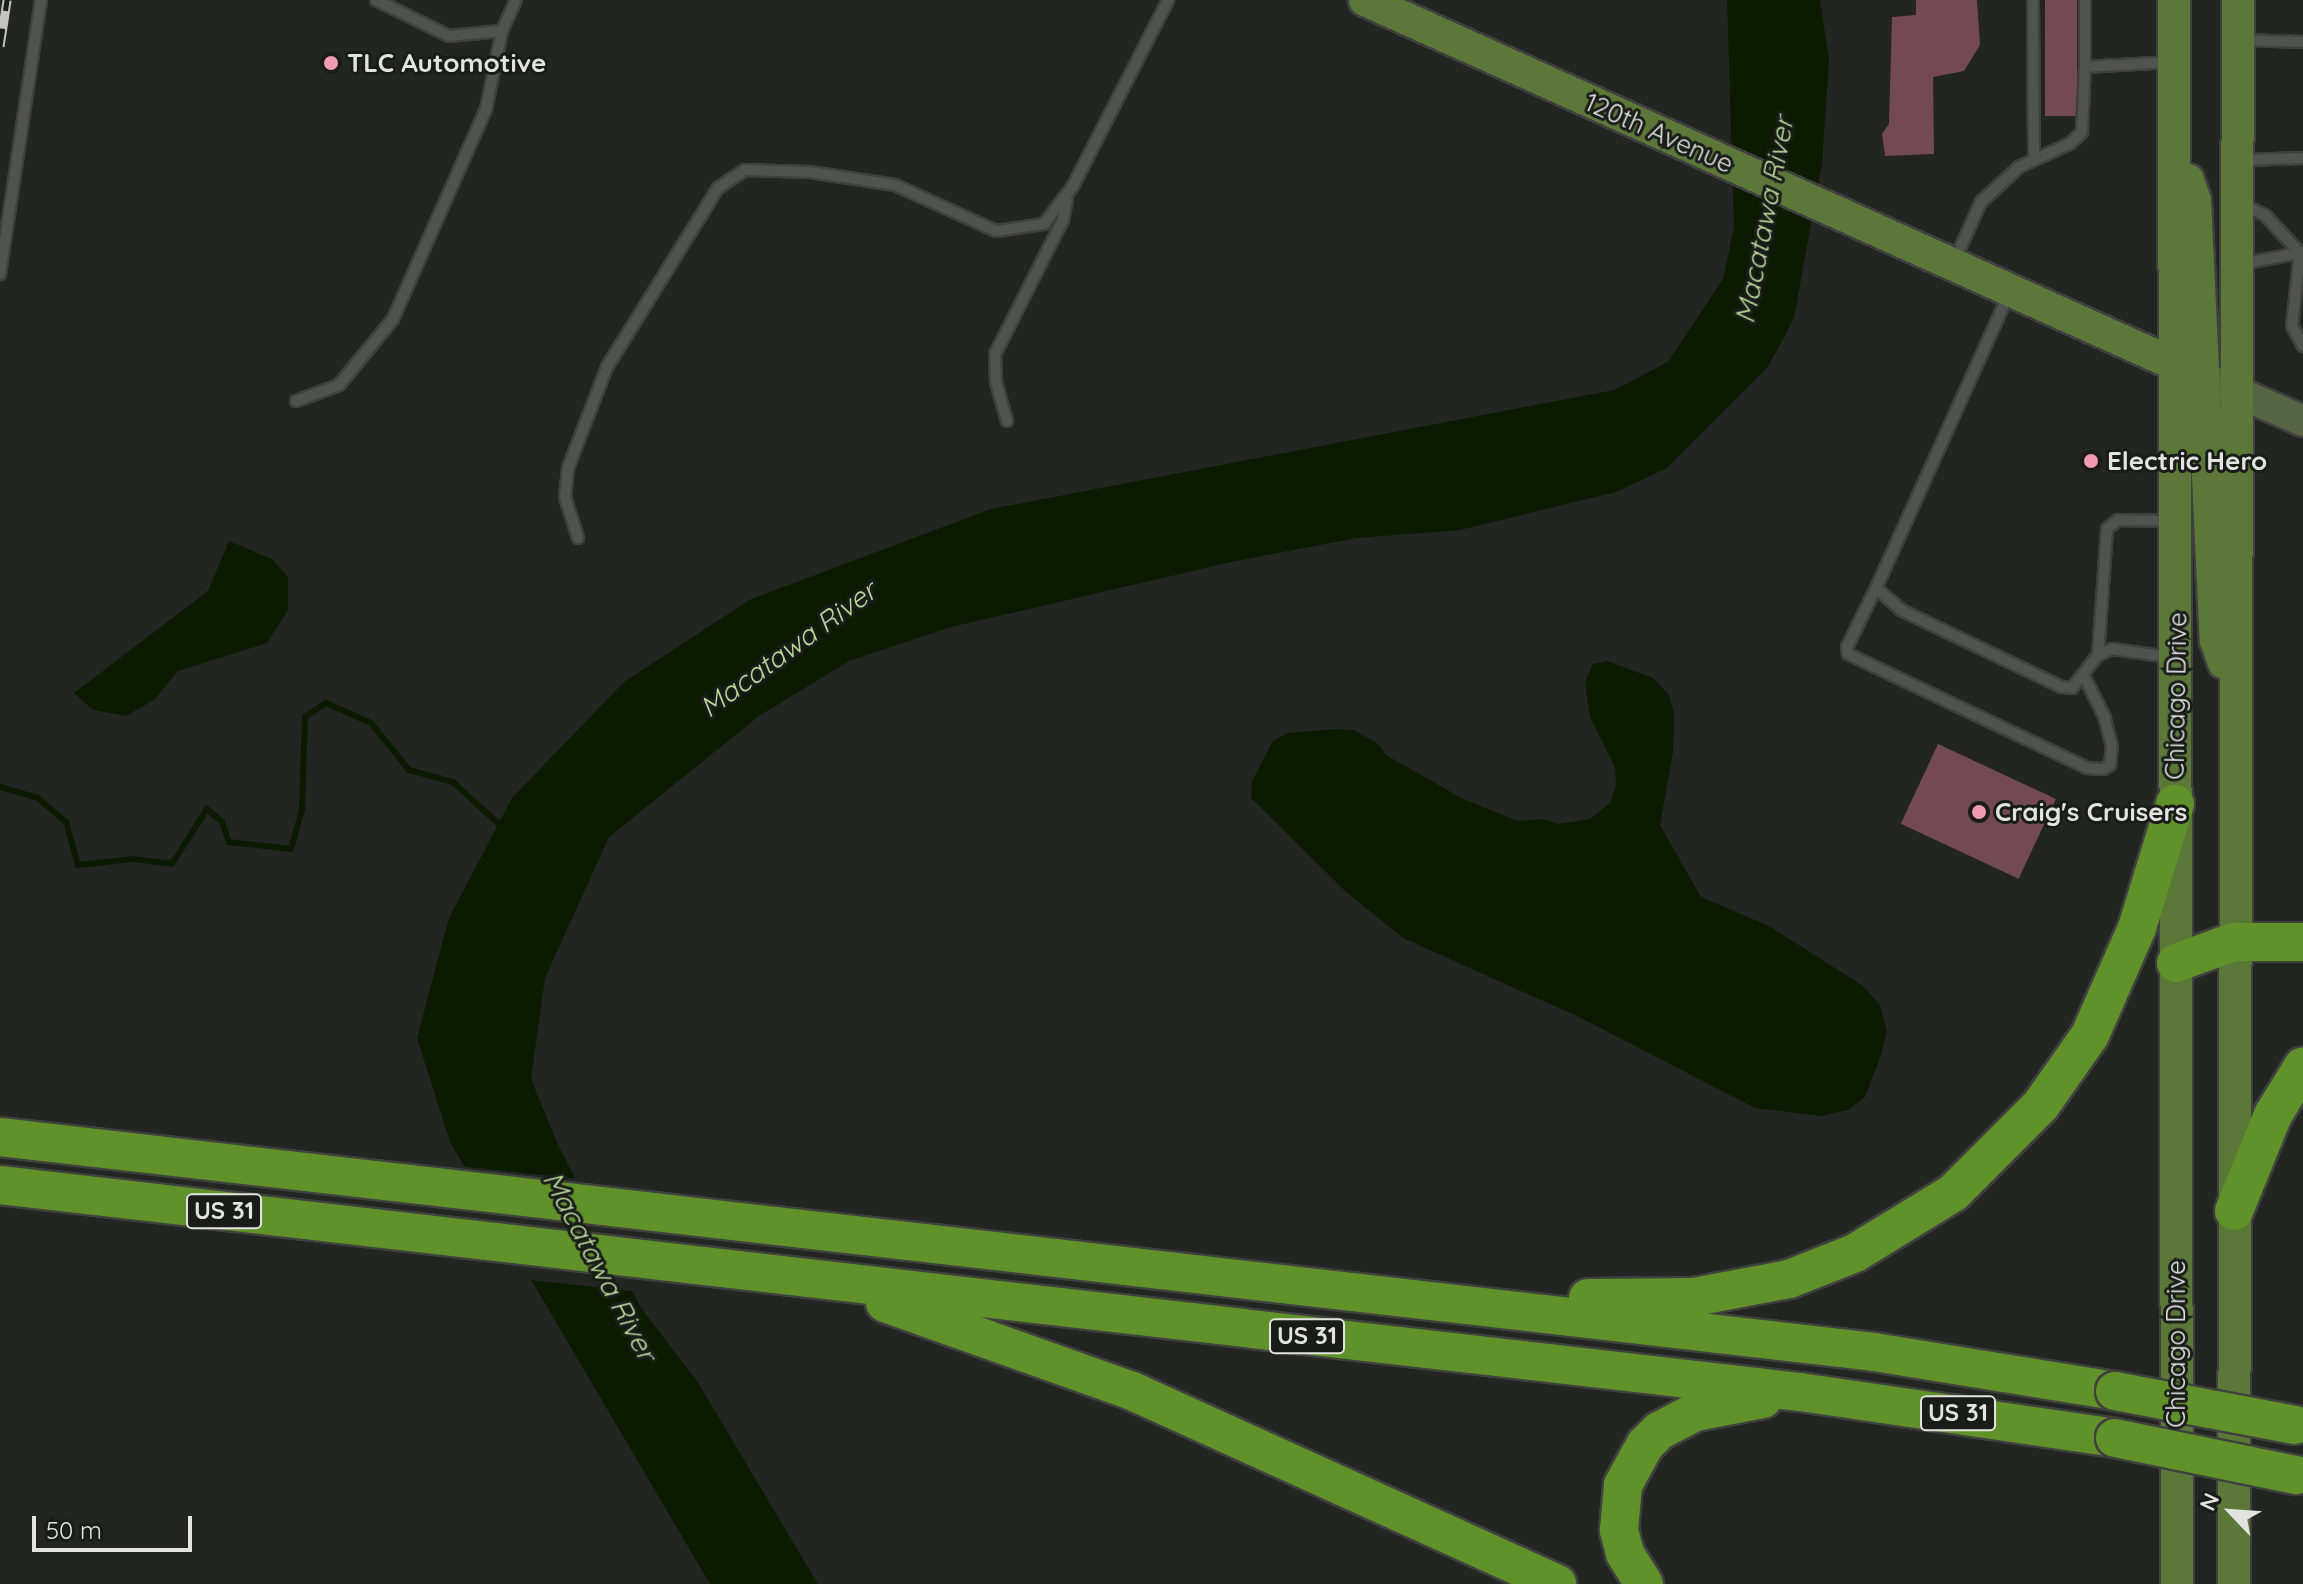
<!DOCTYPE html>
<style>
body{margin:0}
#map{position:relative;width:2303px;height:1584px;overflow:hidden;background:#232522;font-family:Quicksand,sans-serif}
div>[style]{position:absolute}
.water>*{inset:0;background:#0b1b00}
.pier>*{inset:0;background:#232522}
.stream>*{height:6px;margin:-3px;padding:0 3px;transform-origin:3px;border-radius:3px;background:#0b1b00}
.building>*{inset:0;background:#744956;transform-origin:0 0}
.roads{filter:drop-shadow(2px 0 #40413f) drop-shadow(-2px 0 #40413f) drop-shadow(0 2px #40413f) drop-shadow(0 -2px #40413f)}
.service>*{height:10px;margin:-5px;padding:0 5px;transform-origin:5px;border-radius:5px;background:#515350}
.secondary>*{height:30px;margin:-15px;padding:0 15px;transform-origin:15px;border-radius:15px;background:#566644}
.primary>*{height:32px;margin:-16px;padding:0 16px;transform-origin:16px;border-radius:16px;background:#5b7839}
.motorway>*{height:38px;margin:-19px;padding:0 19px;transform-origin:19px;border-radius:19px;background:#619129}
.rail>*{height:9px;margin-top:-4.5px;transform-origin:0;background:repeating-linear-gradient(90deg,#1a1c19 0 18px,#c3c4c2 0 36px);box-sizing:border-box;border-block:2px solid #c3c4c2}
.bridges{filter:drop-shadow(2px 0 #40413f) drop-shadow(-2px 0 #40413f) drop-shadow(0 2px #40413f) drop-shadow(0 -2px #40413f)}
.motorway-bridge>*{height:38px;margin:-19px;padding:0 19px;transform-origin:19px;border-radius:19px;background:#619129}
.dots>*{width:22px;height:22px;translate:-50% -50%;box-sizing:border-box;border:4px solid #1a1c19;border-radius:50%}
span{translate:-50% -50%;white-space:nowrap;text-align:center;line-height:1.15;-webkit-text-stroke:6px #1a1c19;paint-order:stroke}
.shield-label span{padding:2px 6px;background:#1a1c19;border:2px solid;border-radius:6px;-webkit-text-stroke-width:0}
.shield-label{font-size:24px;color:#e3e4e2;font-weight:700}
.poi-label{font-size:26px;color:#e3e4e2;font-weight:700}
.left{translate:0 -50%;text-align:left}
.street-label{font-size:26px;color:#e3e4e2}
.water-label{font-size:28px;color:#b6d899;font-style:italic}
.north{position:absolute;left:2191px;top:1472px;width:80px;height:80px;-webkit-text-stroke:6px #1a1c19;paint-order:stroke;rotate:295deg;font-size:22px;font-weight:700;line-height:32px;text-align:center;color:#e3e4e2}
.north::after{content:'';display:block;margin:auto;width:28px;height:36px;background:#e3e4e2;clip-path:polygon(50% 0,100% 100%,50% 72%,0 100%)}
.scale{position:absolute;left:32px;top:1516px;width:160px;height:36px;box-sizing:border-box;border:4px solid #e3e4e2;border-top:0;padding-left:10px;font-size:24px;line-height:28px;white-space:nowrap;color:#e3e4e2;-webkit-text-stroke:6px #1a1c19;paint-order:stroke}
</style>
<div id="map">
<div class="water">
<div style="clip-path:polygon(1727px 0,1820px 0,1829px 60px,1822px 163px,1794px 318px,1768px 367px,1667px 468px,1616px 492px,1460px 530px,1357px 538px,1236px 561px,951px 627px,849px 661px,759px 716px,609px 837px,545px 978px,531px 1079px,558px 1145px,641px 1308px,697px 1381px,818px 1584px,710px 1584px,450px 1142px,417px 1038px,449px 918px,512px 798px,624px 682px,751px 599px,991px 509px,1614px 390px,1668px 362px,1723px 279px,1734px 227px)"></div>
<div style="clip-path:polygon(229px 541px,272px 559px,288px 577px,288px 610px,267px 643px,178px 671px,154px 700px,126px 716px,93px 710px,74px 693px,208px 591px)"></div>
<div style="clip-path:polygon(1607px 661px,1653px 678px,1669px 695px,1674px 713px,1673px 752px,1660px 825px,1701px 897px,1769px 926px,1863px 986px,1880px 1005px,1887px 1031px,1880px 1058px,1865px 1097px,1848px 1110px,1821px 1116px,1755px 1108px,1579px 1017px,1403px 938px,1345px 891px,1251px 798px,1252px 781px,1273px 741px,1287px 733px,1337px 729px,1354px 730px,1378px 744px,1386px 755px,1463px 799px,1518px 821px,1543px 819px,1558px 824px,1590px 819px,1610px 803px,1616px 786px,1615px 767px,1590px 717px,1585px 682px,1593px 664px)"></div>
</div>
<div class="pier">
<div style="clip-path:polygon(459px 1166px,580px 1179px,638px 1292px,522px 1279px)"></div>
</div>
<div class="stream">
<div style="left:0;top:787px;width:40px;rotate:16deg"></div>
<div style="left:38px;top:798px;width:37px;rotate:41deg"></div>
<div style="left:66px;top:822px;width:45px;rotate:74.4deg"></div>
<div style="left:78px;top:865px;width:55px;rotate:-6.2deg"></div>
<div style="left:133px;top:859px;width:39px;rotate:7deg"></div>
<div style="left:172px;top:864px;width:65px;rotate:-57.5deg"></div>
<div style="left:207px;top:809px;width:20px;rotate:41deg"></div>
<div style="left:222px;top:822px;width:21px;rotate:71deg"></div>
<div style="left:229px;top:842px;width:62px;rotate:6.4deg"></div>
<div style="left:291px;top:849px;width:41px;rotate:-74.2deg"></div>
<div style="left:302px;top:810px;width:93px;rotate:-88.2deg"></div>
<div style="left:305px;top:717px;width:25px;rotate:-34deg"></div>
<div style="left:326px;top:703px;width:49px;rotate:24deg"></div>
<div style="left:371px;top:723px;width:60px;rotate:51deg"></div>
<div style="left:409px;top:770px;width:46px;rotate:15.3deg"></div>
<div style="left:453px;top:782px;width:64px;rotate:42.5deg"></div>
<div style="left:500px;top:825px;width:5px;rotate:-11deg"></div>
</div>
<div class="building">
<div style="clip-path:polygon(1916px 0,1977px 0,1980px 45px,1964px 71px,1933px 77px,1934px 154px,1885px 156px,1882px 134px,1889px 124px,1892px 17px,1916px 15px)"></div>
<div style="left:2045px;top:0;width:32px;height:116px"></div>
<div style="left:1938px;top:744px;width:130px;height:88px;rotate:25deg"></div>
</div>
<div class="roads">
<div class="service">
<div style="left:376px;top:0;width:81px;rotate:26.3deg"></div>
<div style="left:449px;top:36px;width:53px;rotate:-5.4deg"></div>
<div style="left:2033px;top:0;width:158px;rotate:89.6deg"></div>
<div style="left:2241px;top:40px;width:62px;rotate:1.8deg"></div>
<div style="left:2085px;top:67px;width:67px;rotate:-90deg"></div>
<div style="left:2243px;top:160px;width:60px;rotate:-1.9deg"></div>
<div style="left:2242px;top:204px;width:25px;rotate:26deg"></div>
<div style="left:2265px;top:215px;width:52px;rotate:47.4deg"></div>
<div style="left:2300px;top:253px;width:73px;rotate:96.3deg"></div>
<div style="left:2292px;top:326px;width:23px;rotate:61deg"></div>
<div style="left:1954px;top:262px;width:66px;rotate:-65.8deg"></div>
<div style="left:1981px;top:202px;width:52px;rotate:-42.6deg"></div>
<div style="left:2019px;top:167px;width:57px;rotate:-24.8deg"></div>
<div style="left:2071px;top:143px;width:16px;rotate:-45deg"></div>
<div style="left:2082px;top:132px;width:65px;rotate:-87.4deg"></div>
<div style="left:2085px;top:67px;width:85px;rotate:-3.4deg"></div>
<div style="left:2242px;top:264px;width:62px;rotate:-11.1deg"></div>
<div style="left:0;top:274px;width:277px;rotate:-81.5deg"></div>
<div style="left:2008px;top:296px;width:320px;rotate:114.3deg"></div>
<div style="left:1876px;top:588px;width:33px;rotate:41deg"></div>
<div style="left:1901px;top:610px;width:178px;rotate:25.6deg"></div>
<div style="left:2062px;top:687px;width:10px;rotate:6deg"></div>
<div style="left:2072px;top:688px;width:42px;rotate:-51.8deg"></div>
<div style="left:2098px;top:655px;width:15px;rotate:-23deg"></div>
<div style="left:2112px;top:649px;width:59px;rotate:7.9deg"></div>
<div style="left:296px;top:401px;width:46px;rotate:-20.4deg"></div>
<div style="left:339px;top:385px;width:85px;rotate:-50.7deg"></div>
<div style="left:393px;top:319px;width:230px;rotate:-66.1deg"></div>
<div style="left:486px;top:109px;width:80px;rotate:-78.4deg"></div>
<div style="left:502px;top:31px;width:34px;rotate:-66deg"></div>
<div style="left:1007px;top:421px;width:41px;rotate:-105.8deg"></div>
<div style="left:996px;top:382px;width:28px;rotate:-92deg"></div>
<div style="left:995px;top:354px;width:150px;rotate:-63.1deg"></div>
<div style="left:1063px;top:220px;width:20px;rotate:-79deg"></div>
<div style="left:578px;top:538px;width:43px;rotate:-107.6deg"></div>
<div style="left:565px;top:497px;width:29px;rotate:-84deg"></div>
<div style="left:568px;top:468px;width:108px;rotate:-68.9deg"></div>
<div style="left:607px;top:367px;width:211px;rotate:-58.2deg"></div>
<div style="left:718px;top:188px;width:32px;rotate:-34deg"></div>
<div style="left:745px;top:170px;width:65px;rotate:1.8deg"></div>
<div style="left:810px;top:172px;width:86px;rotate:8.7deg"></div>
<div style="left:895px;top:185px;width:111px;rotate:24.5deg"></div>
<div style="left:996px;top:231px;width:49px;rotate:-8.3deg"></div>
<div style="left:1044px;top:224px;width:48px;rotate:-52.7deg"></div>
<div style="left:1073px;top:186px;width:209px;rotate:-62.9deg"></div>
<div style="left:1876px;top:588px;width:66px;rotate:116.2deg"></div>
<div style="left:1847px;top:647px;width:7px;rotate:82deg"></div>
<div style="left:1848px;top:654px;width:265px;rotate:25.5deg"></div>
<div style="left:2087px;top:768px;width:16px;rotate:4deg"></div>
<div style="left:2103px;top:769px;width:8px;rotate:-30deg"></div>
<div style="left:2110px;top:765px;width:18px;rotate:-84deg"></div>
<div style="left:2112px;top:747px;width:30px;rotate:-104deg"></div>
<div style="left:2105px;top:718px;width:47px;rotate:-116.6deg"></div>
<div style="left:2098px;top:655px;width:126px;rotate:-85.9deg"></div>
<div style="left:2107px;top:529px;width:14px;rotate:-39deg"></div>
<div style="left:2118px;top:520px;width:53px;rotate:1.1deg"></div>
</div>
<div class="secondary">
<div style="left:2217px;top:383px;width:94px;rotate:23.8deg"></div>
</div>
<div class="primary">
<div style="left:1365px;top:0;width:919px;rotate:24.22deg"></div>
<div style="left:2174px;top:0;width:1584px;rotate:89.89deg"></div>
<div style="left:2188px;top:180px;width:21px;rotate:71deg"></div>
<div style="left:2195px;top:200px;width:441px;rotate:87.3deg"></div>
<div style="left:2216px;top:640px;width:24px;rotate:71deg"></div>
<div style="left:2234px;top:1584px;width:1584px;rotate:-89.86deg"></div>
</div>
<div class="motorway">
<div style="left:2176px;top:963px;width:61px;rotate:-20.2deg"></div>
<div style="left:2233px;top:942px;width:70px"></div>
<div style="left:0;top:1137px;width:1886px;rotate:6.54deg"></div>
<div style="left:1874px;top:1352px;width:244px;rotate:9.2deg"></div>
<div style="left:0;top:1185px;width:1812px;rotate:6.56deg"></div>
<div style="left:1800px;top:1392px;width:318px;rotate:8.3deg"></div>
<div style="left:2234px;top:1211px;width:104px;rotate:-67.9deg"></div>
<div style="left:2273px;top:1115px;width:57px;rotate:-58.5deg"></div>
<div style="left:1588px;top:1298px;width:106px;rotate:-0.5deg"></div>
<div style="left:1694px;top:1297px;width:97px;rotate:-10.7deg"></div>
<div style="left:1789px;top:1279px;width:71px;rotate:-21.5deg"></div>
<div style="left:1855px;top:1253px;width:115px;rotate:-31.5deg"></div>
<div style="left:1953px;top:1193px;width:124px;rotate:-45deg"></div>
<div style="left:2041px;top:1105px;width:85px;rotate:-55deg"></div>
<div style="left:2090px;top:1035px;width:117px;rotate:-66.3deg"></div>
<div style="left:2137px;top:928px;width:130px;rotate:-73deg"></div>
<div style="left:885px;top:1303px;width:262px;rotate:19.6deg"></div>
<div style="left:1132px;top:1391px;width:467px;rotate:24.4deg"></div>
<div style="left:1644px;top:1584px;width:36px;rotate:-122deg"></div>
<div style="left:1625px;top:1553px;width:24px;rotate:-105deg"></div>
<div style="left:1619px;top:1530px;width:45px;rotate:-84.9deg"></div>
<div style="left:1623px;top:1485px;width:46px;rotate:-61.2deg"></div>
<div style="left:1645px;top:1445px;width:20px;rotate:-45deg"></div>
<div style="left:1659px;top:1431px;width:41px;rotate:-27.8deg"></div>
<div style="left:1695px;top:1412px;width:69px;rotate:-10.8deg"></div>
</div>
</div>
<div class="rail">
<div style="left:0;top:46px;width:47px;rotate:-81.3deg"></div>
</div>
<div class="bridges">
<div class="motorway-bridge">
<div style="left:2115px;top:1391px;width:183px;rotate:10.7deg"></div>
<div style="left:2115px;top:1438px;width:185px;rotate:11.6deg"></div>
</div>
</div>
<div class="dots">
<div style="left:331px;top:63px;background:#f09ab5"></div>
<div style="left:2091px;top:461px;background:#f09ab5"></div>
<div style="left:1979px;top:812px;background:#f09ab5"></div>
</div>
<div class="shield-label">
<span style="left:224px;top:1211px">US 31</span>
<span style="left:1307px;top:1336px">US 31</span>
<span style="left:1958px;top:1413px">US 31</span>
</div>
<div class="poi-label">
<span class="left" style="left:347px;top:63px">TLC Automotive</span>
<span class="left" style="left:2107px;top:461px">Electric Hero</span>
<span class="left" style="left:1995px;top:812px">Craig's Cruisers</span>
</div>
<div class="street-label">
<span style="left:1659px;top:133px;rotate:24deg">120th Avenue</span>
<span style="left:2176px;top:696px;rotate:-89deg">Chicago Drive</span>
<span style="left:2176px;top:1344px;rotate:-90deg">Chicago Drive</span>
</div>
<div class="water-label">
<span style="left:1764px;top:220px;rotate:-79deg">Macatawa River</span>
<span style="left:788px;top:649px;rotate:-36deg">Macatawa River</span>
<span style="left:600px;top:1266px;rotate:62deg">Macatawa River</span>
</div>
<div class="north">N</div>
<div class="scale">50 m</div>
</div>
